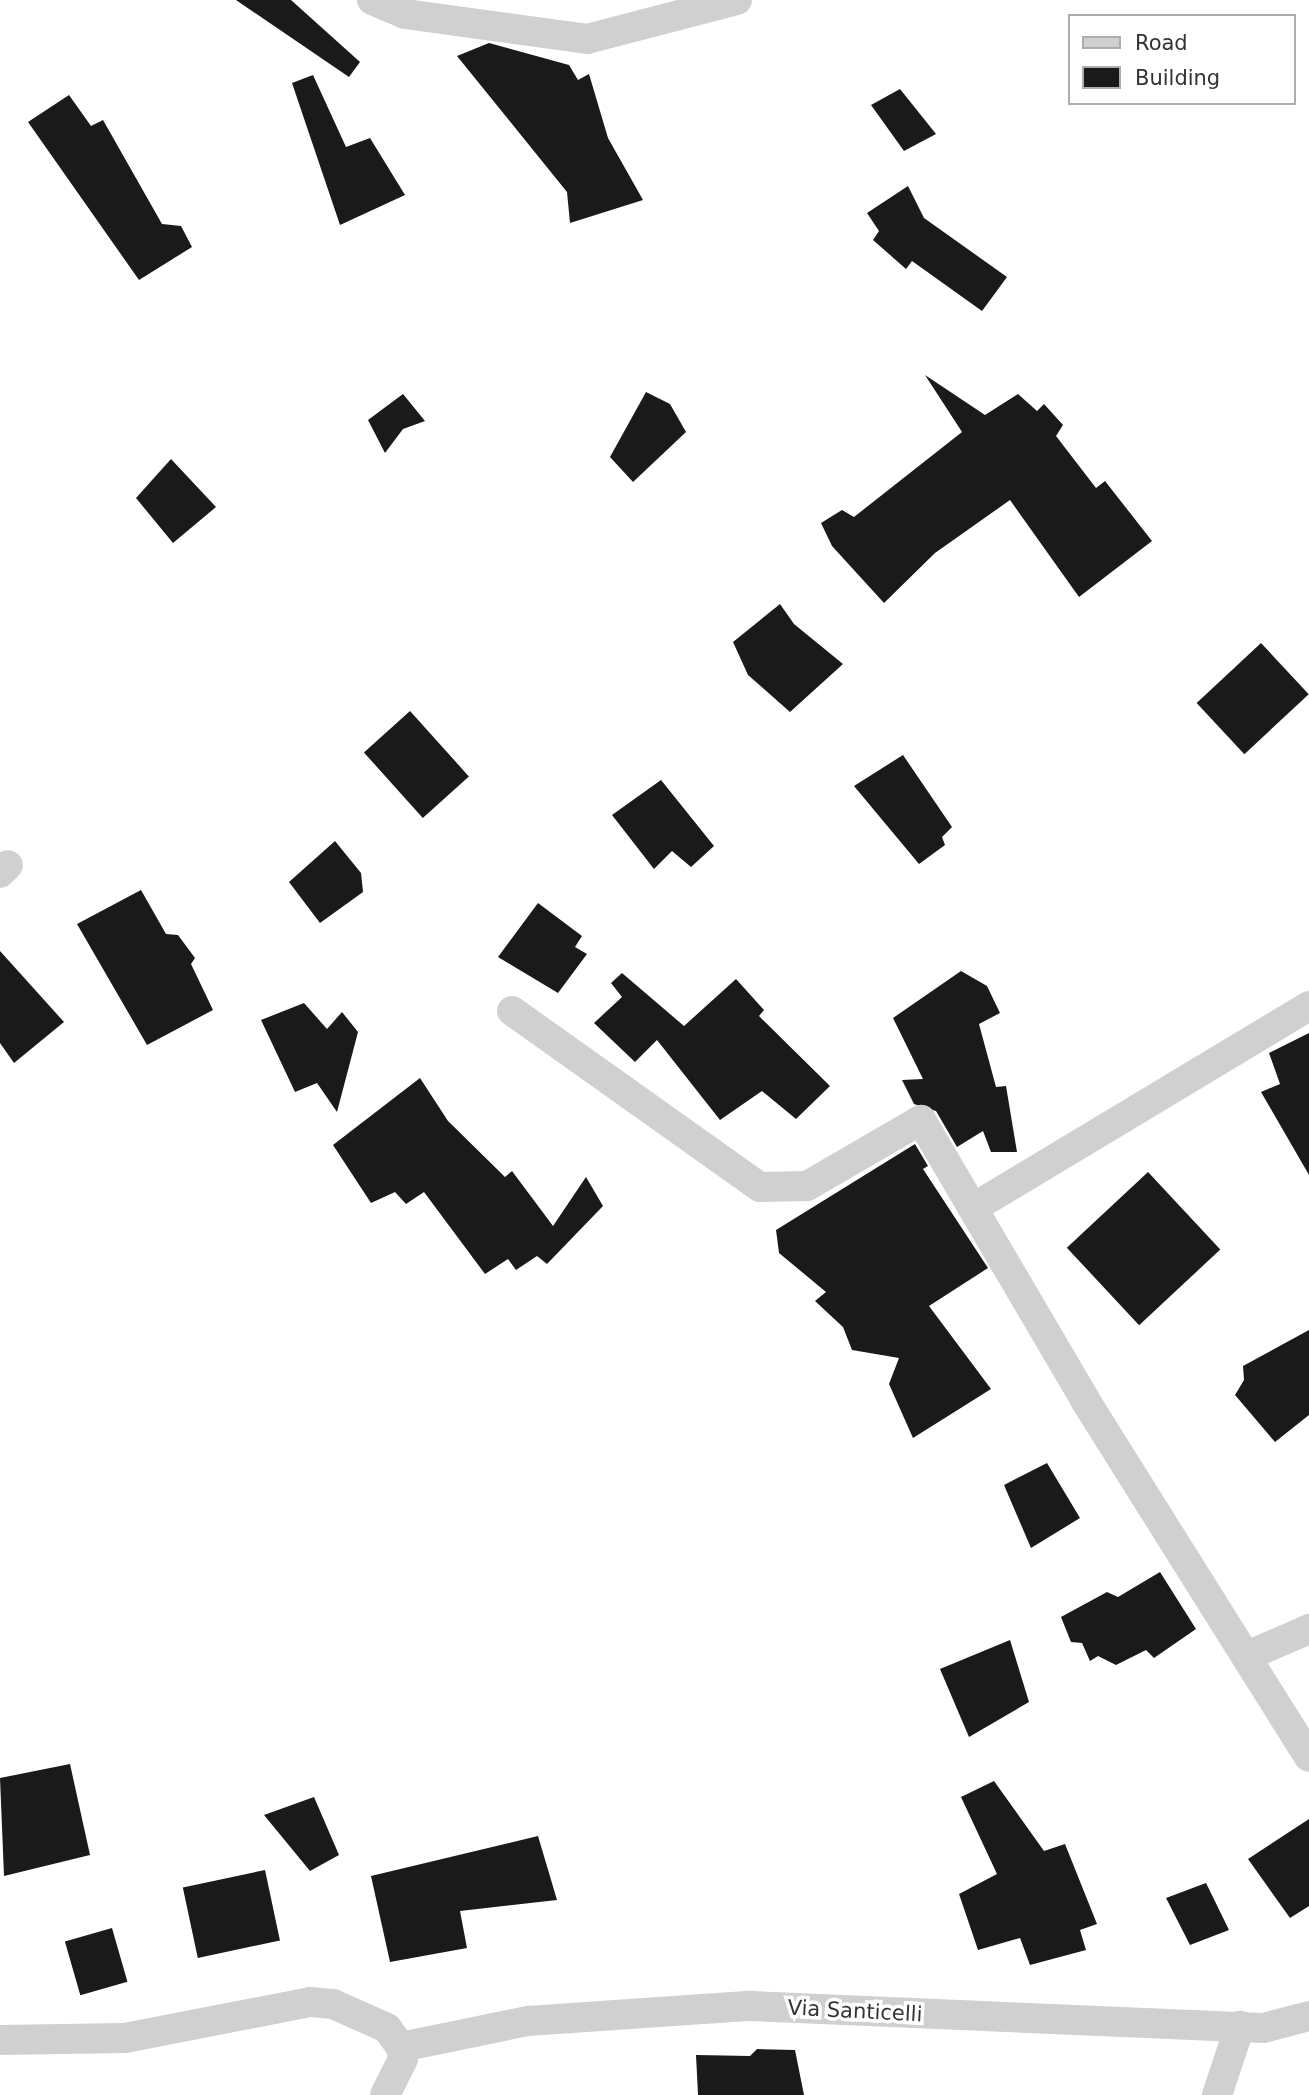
<!DOCTYPE html>
<style>
body{margin:0}
#map{position:relative;width:1309px;height:2095px;overflow:hidden;background:#fff;font-family:"DejaVu Sans",sans-serif}
div>[style]{position:absolute}
.building>*{inset:0;background:#1a1a1a;transform-origin:0 0}
.minor>*{height:30px;margin:-15px;padding:0 15px;transform-origin:15px;border-radius:15px;background:#d0d0d0}
span{translate:-50% -50%;white-space:nowrap;text-align:center;line-height:1.15;-webkit-text-stroke:7px #fff;paint-order:stroke}
.street-label{font-size:21px;color:#333}
.legend{position:absolute;left:1068px;top:14px;width:228px;height:91px;box-sizing:border-box;background:#fff;border:2px solid #adadad;margin:0;padding:9px 12px;list-style:none;font-size:21px;color:#333}
.legend li{display:flex;align-items:center;gap:14px;height:35px}
.legend b{width:35px;border:2px solid #adadad}
</style>
<div id="map">
<div class="building">
<div style="clip-path:polygon(236px 0,291px 0,360px 62px,349px 77px)"></div>
<div style="clip-path:polygon(489px 43px,569px 65px,578px 80px,589px 74px,608px 138px,643px 200px,570px 223px,567px 192px,457px 56px)"></div>
<div style="clip-path:polygon(313px 75px,346px 147px,370px 138px,405px 195px,340px 225px,292px 83px)"></div>
<div style="clip-path:polygon(900px 89px,936px 134px,904px 151px,871px 105px)"></div>
<div style="clip-path:polygon(69px 95px,91px 126px,103px 120px,162px 224px,181px 226px,192px 247px,139px 280px,28px 122px)"></div>
<div style="clip-path:polygon(908px 186px,924px 218px,1007px 277px,982px 311px,912px 261px,906px 269px,873px 240px,879px 231px,867px 213px)"></div>
<div style="clip-path:polygon(925px 375px,985px 415px,1018px 394px,1037px 411px,1044px 404px,1063px 425px,1056px 436px,1096px 488px,1105px 481px,1152px 541px,1079px 597px,1010px 500px,935px 553px,884px 603px,832px 546px,821px 523px,842px 510px,854px 517px,962px 432px)"></div>
<div style="clip-path:polygon(646px 392px,670px 404px,686px 432px,633px 482px,610px 457px)"></div>
<div style="clip-path:polygon(403px 394px,425px 421px,403px 429px,385px 453px,368px 420px)"></div>
<div style="clip-path:polygon(171px 459px,216px 507px,173px 543px,136px 498px)"></div>
<div style="clip-path:polygon(780px 604px,794px 624px,843px 664px,790px 712px,748px 675px,733px 642px)"></div>
<div style="left:1261px;top:643px;width:70px;height:88px;rotate:47deg"></div>
<div style="left:410px;top:711px;width:88px;height:62px;rotate:48deg"></div>
<div style="clip-path:polygon(903px 755px,952px 827px,942px 837px,945px 845px,919px 864px,854px 786px)"></div>
<div style="clip-path:polygon(661px 780px,714px 846px,691px 867px,672px 851px,654px 869px,612px 815px)"></div>
<div style="clip-path:polygon(335px 841px,361px 873px,363px 892px,320px 923px,289px 882px)"></div>
<div style="clip-path:polygon(141px 890px,166px 934px,178px 935px,195px 958px,191px 964px,213px 1010px,147px 1045px,77px 924px)"></div>
<div style="clip-path:polygon(538px 903px,582px 936px,575px 947px,587px 954px,558px 993px,498px 957px)"></div>
<div style="clip-path:polygon(0 951px,64px 1022px,14px 1063px,0 1043px)"></div>
<div style="clip-path:polygon(961px 971px,987px 986px,1000px 1013px,979px 1024px,996px 1087px,1006px 1086px,1017px 1152px,991px 1152px,983px 1131px,957px 1147px,936px 1111px,914px 1104px,902px 1080px,923px 1079px,893px 1018px)"></div>
<div style="clip-path:polygon(622px 973px,684px 1026px,736px 979px,764px 1010px,759px 1016px,830px 1086px,796px 1119px,762px 1091px,720px 1120px,657px 1040px,635px 1062px,594px 1023px,622px 997px,611px 983px)"></div>
<div style="clip-path:polygon(304px 1003px,327px 1029px,342px 1012px,358px 1032px,337px 1112px,317px 1083px,295px 1092px,261px 1020px)"></div>
<div style="clip-path:polygon(1309px 1033px,1309px 1175px,1261px 1092px,1280px 1084px,1269px 1053px)"></div>
<div style="clip-path:polygon(420px 1078px,448px 1121px,505px 1177px,512px 1171px,553px 1226px,586px 1177px,603px 1206px,547px 1264px,537px 1256px,516px 1270px,508px 1259px,485px 1274px,424px 1192px,406px 1204px,395px 1192px,371px 1203px,333px 1145px)"></div>
<div style="clip-path:polygon(915px 1144px,928px 1166px,923px 1169px,988px 1268px,929px 1306px,991px 1389px,913px 1438px,889px 1384px,899px 1358px,852px 1350px,843px 1327px,815px 1301px,826px 1292px,779px 1253px,776px 1230px)"></div>
<div style="left:1148px;top:1172px;width:106px;height:111px;rotate:47deg"></div>
<div style="clip-path:polygon(1309px 1330px,1309px 1415px,1275px 1442px,1235px 1395px,1244px 1380px,1243px 1366px)"></div>
<div style="clip-path:polygon(1047px 1463px,1080px 1518px,1031px 1548px,1004px 1485px)"></div>
<div style="clip-path:polygon(1160px 1572px,1196px 1629px,1154px 1658px,1146px 1650px,1116px 1665px,1098px 1656px,1090px 1661px,1082px 1643px,1071px 1642px,1061px 1617px,1107px 1592px,1118px 1597px)"></div>
<div style="clip-path:polygon(1010px 1640px,1029px 1702px,969px 1737px,940px 1669px)"></div>
<div style="clip-path:polygon(70px 1764px,90px 1855px,4px 1876px,0 1778px)"></div>
<div style="clip-path:polygon(994px 1781px,1044px 1851px,1065px 1844px,1097px 1924px,1080px 1930px,1086px 1950px,1030px 1965px,1020px 1938px,978px 1950px,959px 1894px,997px 1874px,961px 1797px)"></div>
<div style="clip-path:polygon(314px 1797px,339px 1855px,310px 1871px,264px 1815px)"></div>
<div style="clip-path:polygon(1309px 1819px,1309px 1906px,1290px 1918px,1248px 1859px)"></div>
<div style="clip-path:polygon(538px 1836px,557px 1900px,460px 1911px,467px 1948px,390px 1962px,371px 1876px)"></div>
<div style="left:265px;top:1870px;width:72px;height:84px;rotate:78deg"></div>
<div style="clip-path:polygon(1206px 1883px,1229px 1930px,1190px 1945px,1166px 1898px)"></div>
<div style="left:112px;top:1928px;width:56px;height:49px;rotate:74deg"></div>
<div style="clip-path:polygon(757px 2049px,795px 2050px,804px 2095px,698px 2095px,696px 2055px,750px 2056px)"></div>
</div>
<div class="minor">
<div style="left:372px;top:0;width:36px;rotate:23deg"></div>
<div style="left:405px;top:14px;width:184px;rotate:7.8deg"></div>
<div style="left:587px;top:39px;width:155px;rotate:-14.6deg"></div>
<div style="left:0;top:873px;width:11px;rotate:-45deg"></div>
<div style="left:512px;top:1011px;width:304px;rotate:35.4deg"></div>
<div style="left:760px;top:1187px;width:47px;rotate:-1.2deg"></div>
<div style="left:807px;top:1186px;width:132px;rotate:-30.1deg"></div>
<div style="left:921px;top:1120px;width:324px;rotate:59.6deg"></div>
<div style="left:1085px;top:1400px;width:421px;rotate:57.9deg"></div>
<div style="left:973px;top:1208px;width:392px;rotate:-31deg"></div>
<div style="left:1247px;top:1656px;width:68px;rotate:-23.5deg"></div>
<div style="left:0;top:2040px;width:125px;rotate:-0.9deg"></div>
<div style="left:125px;top:2038px;width:188px;rotate:-11deg"></div>
<div style="left:310px;top:2002px;width:23px;rotate:5deg"></div>
<div style="left:333px;top:2004px;width:59px;rotate:24deg"></div>
<div style="left:387px;top:2028px;width:24px;rotate:54deg"></div>
<div style="left:401px;top:2047px;width:12px;rotate:81deg"></div>
<div style="left:403px;top:2059px;width:40px;rotate:116.6deg"></div>
<div style="left:401px;top:2047px;width:130px;rotate:-11.6deg"></div>
<div style="left:528px;top:2021px;width:223px;rotate:-3.9deg"></div>
<div style="left:750px;top:2006px;width:513px;rotate:2.46deg"></div>
<div style="left:1263px;top:2028px;width:48px;rotate:-14.6deg"></div>
<div style="left:1217px;top:2095px;width:73px;rotate:-71.6deg"></div>
</div>
<div class="street-label">
<span style="left:855px;top:2011px;rotate:3deg">Via Santicelli</span>
</div>
<ul class="legend">
<li><b style="height:9px;background:#d0d0d0"></b>Road</li>
<li><b style="height:19px;background:#1a1a1a"></b>Building</li>
</ul>
</div>
